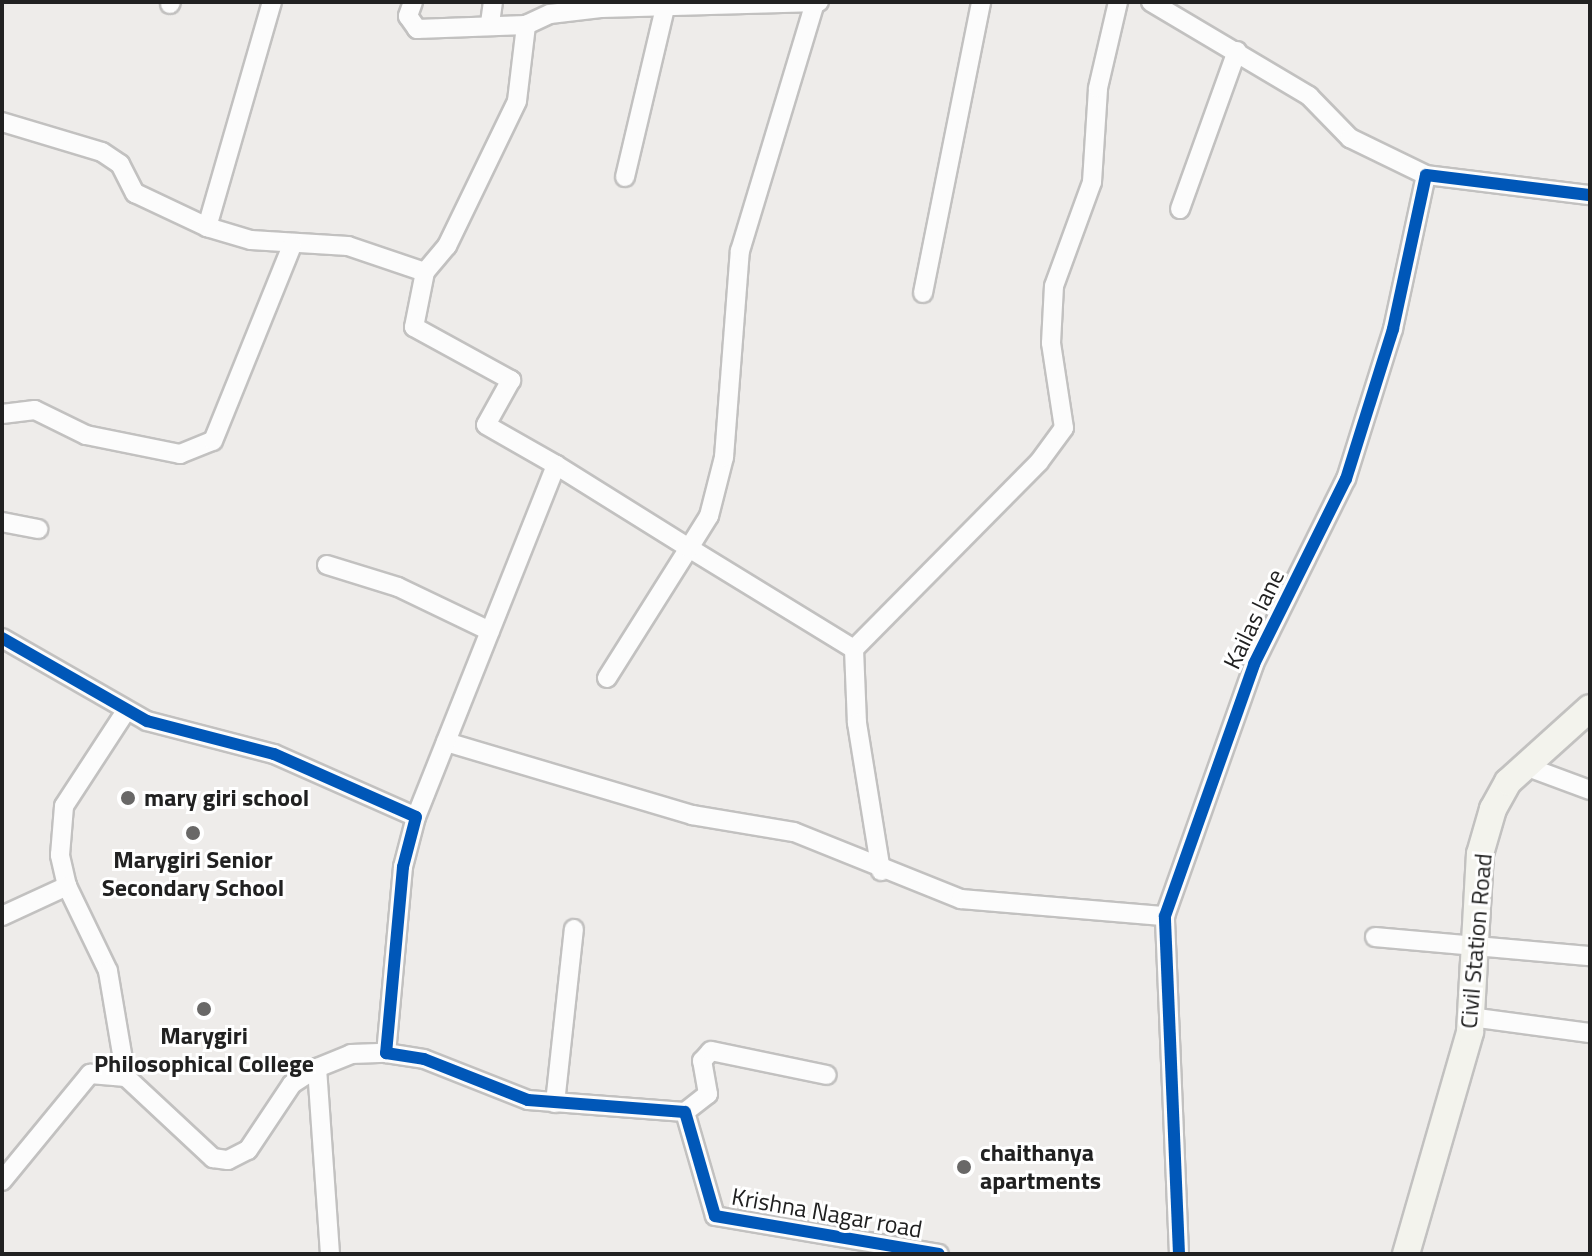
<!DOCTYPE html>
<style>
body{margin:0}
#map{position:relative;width:1592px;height:1256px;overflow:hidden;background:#eeecea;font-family:"Titillium Web",sans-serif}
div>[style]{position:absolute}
.roads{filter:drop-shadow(2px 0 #c2c1c0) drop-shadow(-2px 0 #c2c1c0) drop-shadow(0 2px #c2c1c0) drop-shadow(0 -2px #c2c1c0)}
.street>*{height:18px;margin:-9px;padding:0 9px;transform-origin:9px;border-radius:9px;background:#fcfcfc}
.secondary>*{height:26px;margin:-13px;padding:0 13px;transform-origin:13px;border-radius:13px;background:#f3f3ed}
.cycleway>*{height:12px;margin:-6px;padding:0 6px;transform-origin:6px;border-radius:6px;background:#0057b8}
.dots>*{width:22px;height:22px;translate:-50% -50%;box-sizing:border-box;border:4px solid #fff;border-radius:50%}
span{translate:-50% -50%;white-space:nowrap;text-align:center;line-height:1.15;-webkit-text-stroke:6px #fff;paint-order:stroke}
.street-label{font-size:24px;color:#212121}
.poi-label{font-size:24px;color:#212121;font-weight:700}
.left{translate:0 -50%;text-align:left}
.frame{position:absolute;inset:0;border:4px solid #212121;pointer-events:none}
</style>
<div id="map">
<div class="roads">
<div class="street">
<div style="left:413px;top:2px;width:15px;rotate:110deg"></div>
<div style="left:408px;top:16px;width:16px;rotate:55deg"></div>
<div style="left:417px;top:29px;width:109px;rotate:-2.1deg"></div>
<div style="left:526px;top:25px;width:26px;rotate:-25deg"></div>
<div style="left:550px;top:14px;width:51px;rotate:-6.7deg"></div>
<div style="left:601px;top:8px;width:218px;rotate:-1.6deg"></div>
<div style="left:1151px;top:2px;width:184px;rotate:30.7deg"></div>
<div style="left:1309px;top:96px;width:59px;rotate:45.7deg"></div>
<div style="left:1350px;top:138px;width:85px;rotate:26deg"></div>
<div style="left:170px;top:4px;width:2px;rotate:-63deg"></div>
<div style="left:490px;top:23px;width:21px;rotate:-82deg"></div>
<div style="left:2px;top:122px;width:104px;rotate:16.7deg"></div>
<div style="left:102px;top:152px;width:22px;rotate:34deg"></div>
<div style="left:120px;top:164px;width:33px;rotate:63deg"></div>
<div style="left:135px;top:193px;width:80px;rotate:25.3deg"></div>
<div style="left:207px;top:227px;width:46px;rotate:16.5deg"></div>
<div style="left:251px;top:240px;width:97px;rotate:3.5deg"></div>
<div style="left:348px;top:246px;width:81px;rotate:18.7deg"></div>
<div style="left:425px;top:272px;width:34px;rotate:-50deg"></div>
<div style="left:447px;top:246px;width:161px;rotate:-64.2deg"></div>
<div style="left:517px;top:101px;width:77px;rotate:-83.2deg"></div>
<div style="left:625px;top:177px;width:174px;rotate:-76.7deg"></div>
<div style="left:1180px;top:209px;width:168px;rotate:-70.2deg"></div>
<div style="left:207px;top:227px;width:234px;rotate:-73.9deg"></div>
<div style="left:425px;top:272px;width:56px;rotate:101.3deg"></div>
<div style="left:414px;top:327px;width:111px;rotate:28.7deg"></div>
<div style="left:511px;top:380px;width:51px;rotate:119.1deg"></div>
<div style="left:486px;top:425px;width:81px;rotate:29.7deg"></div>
<div style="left:923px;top:293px;width:297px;rotate:-78.7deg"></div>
<div style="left:2px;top:414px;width:33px;rotate:-7deg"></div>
<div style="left:35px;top:410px;width:57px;rotate:26.1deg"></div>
<div style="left:86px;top:435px;width:96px;rotate:11.4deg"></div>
<div style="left:180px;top:454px;width:35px;rotate:-22deg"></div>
<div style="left:213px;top:441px;width:211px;rotate:-68deg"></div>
<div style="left:2px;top:522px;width:37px;rotate:11deg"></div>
<div style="left:327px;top:565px;width:74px;rotate:17.2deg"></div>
<div style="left:398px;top:587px;width:102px;rotate:25.6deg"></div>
<div style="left:2px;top:638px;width:167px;rotate:29.8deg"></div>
<div style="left:147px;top:721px;width:131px;rotate:14.6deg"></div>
<div style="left:274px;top:754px;width:155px;rotate:23.9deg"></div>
<div style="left:416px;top:817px;width:52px;rotate:104.6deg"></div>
<div style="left:403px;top:867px;width:187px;rotate:95.2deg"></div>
<div style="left:386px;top:1053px;width:38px;rotate:9deg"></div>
<div style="left:424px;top:1059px;width:112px;rotate:21.5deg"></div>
<div style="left:528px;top:1100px;width:157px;rotate:4.4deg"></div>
<div style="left:685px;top:1112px;width:108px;rotate:73.9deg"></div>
<div style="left:715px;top:1216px;width:227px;rotate:9.6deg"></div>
<div style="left:854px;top:649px;width:263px;rotate:-45.3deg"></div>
<div style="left:1039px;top:462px;width:42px;rotate:-53.7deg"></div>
<div style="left:1064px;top:428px;width:86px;rotate:-98.7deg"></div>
<div style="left:1051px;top:343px;width:57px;rotate:-87deg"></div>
<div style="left:1054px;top:286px;width:111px;rotate:-69.9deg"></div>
<div style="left:1092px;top:182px;width:94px;rotate:-86.3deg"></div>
<div style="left:1098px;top:88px;width:88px;rotate:-76.9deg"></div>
<div style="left:607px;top:678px;width:154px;rotate:-57.8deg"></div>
<div style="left:689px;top:548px;width:193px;rotate:31.5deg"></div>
<div style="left:854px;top:649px;width:74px;rotate:87.7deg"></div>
<div style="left:857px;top:723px;width:150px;rotate:80.8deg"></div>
<div style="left:446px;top:742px;width:257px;rotate:16.5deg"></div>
<div style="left:692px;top:815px;width:103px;rotate:9.5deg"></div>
<div style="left:794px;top:832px;width:180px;rotate:21.9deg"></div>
<div style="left:961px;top:899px;width:205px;rotate:4.8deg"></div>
<div style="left:1525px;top:766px;width:69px;rotate:20.3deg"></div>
<div style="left:416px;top:817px;width:379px;rotate:-68.3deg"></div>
<div style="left:556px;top:465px;width:157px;rotate:32deg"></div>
<div style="left:689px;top:548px;width:38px;rotate:-58deg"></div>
<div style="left:709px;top:516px;width:61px;rotate:-75.7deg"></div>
<div style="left:724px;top:457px;width:207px;rotate:-85.6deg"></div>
<div style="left:740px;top:251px;width:259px;rotate:-73.2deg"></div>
<div style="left:67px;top:886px;width:32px;rotate:-103deg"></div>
<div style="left:60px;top:855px;width:49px;rotate:-85.3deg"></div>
<div style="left:64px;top:806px;width:113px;rotate:-56.9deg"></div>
<div style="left:2px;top:916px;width:72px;rotate:-24.8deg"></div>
<div style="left:67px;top:886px;width:94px;rotate:64.2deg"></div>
<div style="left:108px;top:971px;width:108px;rotate:80.4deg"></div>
<div style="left:1375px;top:937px;width:216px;rotate:5.1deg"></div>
<div style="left:1471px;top:1017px;width:120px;rotate:7.7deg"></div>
<div style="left:555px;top:1103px;width:175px;rotate:-83.8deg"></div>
<div style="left:685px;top:1112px;width:29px;rotate:-38deg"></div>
<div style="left:708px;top:1094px;width:34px;rotate:-100deg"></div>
<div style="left:702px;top:1061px;width:13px;rotate:-48deg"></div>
<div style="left:711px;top:1051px;width:118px;rotate:11.7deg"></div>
<div style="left:2px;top:1181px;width:139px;rotate:-50.6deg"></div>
<div style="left:90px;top:1074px;width:36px;rotate:5deg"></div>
<div style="left:126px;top:1077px;width:119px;rotate:43deg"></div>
<div style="left:213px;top:1158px;width:15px;rotate:8deg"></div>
<div style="left:228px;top:1160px;width:22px;rotate:-27deg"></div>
<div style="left:248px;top:1150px;width:79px;rotate:-56.3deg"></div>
<div style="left:292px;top:1084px;width:30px;rotate:-33deg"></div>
<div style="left:330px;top:1254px;width:186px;rotate:-94deg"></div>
<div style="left:317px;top:1068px;width:37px;rotate:-22deg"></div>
<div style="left:351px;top:1054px;width:35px;rotate:-2deg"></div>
<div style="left:1179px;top:1254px;width:338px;rotate:-92.4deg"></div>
<div style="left:1165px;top:916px;width:267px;rotate:-70.5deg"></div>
<div style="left:1254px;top:664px;width:207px;rotate:-63.6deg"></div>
<div style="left:1346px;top:479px;width:157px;rotate:-72.6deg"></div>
<div style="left:1393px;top:329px;width:157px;rotate:-77.9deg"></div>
<div style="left:1426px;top:175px;width:165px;rotate:7deg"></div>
</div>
<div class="secondary">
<div style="left:1406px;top:1254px;width:231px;rotate:-73.9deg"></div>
<div style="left:1470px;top:1032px;width:178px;rotate:-86.8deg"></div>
<div style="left:1480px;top:854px;width:47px;rotate:-73.9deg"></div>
<div style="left:1493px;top:809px;width:31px;rotate:-61deg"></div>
<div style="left:1508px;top:782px;width:110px;rotate:-42.1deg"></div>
</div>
</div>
<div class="cycleway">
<div style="left:2px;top:638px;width:167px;rotate:29.8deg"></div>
<div style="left:147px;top:721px;width:131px;rotate:14.6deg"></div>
<div style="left:274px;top:754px;width:155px;rotate:23.9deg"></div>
<div style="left:416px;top:817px;width:52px;rotate:104.6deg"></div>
<div style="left:403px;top:867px;width:187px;rotate:95.2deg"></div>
<div style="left:386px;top:1053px;width:38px;rotate:9deg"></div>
<div style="left:424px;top:1059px;width:112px;rotate:21.5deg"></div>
<div style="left:528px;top:1100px;width:157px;rotate:4.4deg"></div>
<div style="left:685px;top:1112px;width:108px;rotate:73.9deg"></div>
<div style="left:715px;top:1216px;width:227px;rotate:9.6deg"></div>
<div style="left:1179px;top:1254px;width:338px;rotate:-92.4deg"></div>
<div style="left:1165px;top:916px;width:267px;rotate:-70.5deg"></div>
<div style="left:1254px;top:664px;width:207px;rotate:-63.6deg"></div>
<div style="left:1346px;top:479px;width:157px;rotate:-72.6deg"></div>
<div style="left:1393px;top:329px;width:157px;rotate:-77.9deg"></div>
<div style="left:1426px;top:175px;width:165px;rotate:7deg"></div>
</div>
<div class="dots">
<div style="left:128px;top:798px;background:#696867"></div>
<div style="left:193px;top:833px;background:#696867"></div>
<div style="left:204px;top:1009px;background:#696867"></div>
<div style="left:964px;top:1167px;background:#696867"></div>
</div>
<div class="street-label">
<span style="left:1254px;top:619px;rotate:-64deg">Kailas lane</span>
<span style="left:1476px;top:941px;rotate:-85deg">Civil Station Road</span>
<span style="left:827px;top:1213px;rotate:10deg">Krishna Nagar road</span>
</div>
<div class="poi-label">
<span class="left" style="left:144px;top:798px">mary giri school</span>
<span style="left:193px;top:874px">Marygiri Senior<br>Secondary School</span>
<span style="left:204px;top:1050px">Marygiri<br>Philosophical College</span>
<span class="left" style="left:980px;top:1167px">chaithanya<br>apartments</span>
</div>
<div class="frame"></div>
</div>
